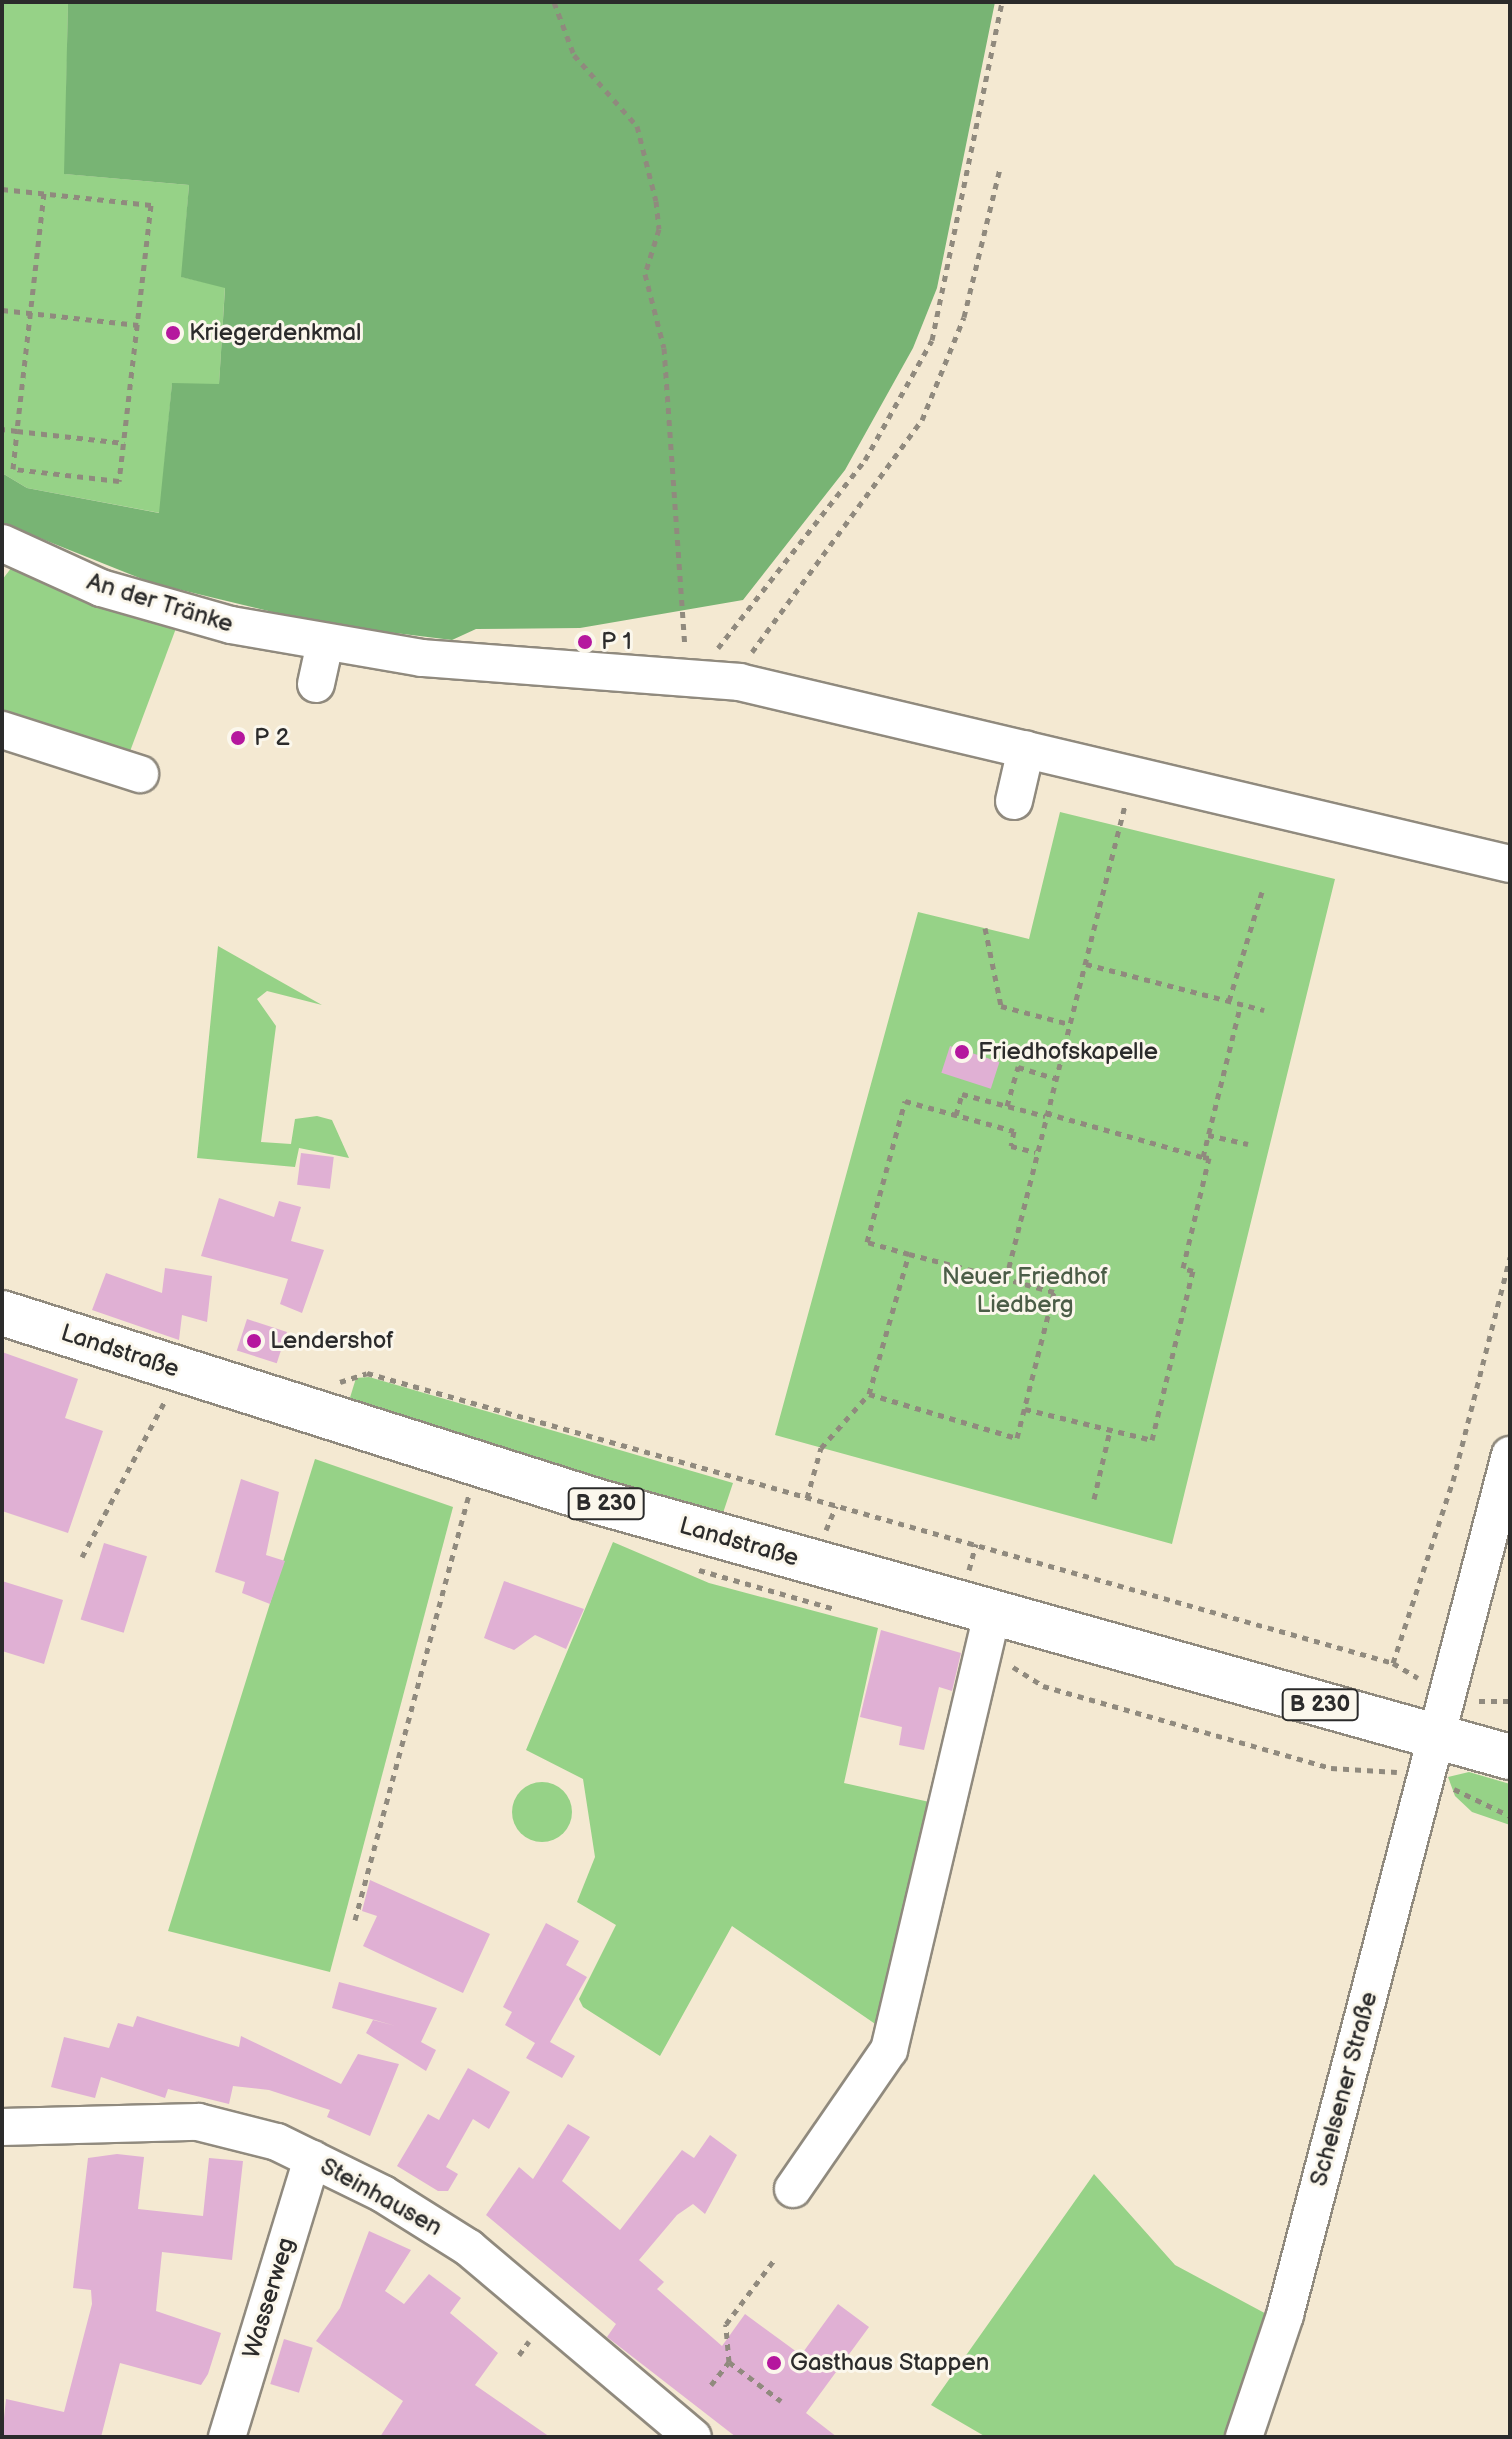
<!DOCTYPE html>
<meta charset="utf-8">
<style>
body{margin:0}
#map{position:relative;width:1512px;height:2439px;overflow:hidden;background:#f4e9d2;font-family:"Balsamiq Sans",sans-serif}
div>[style]{position:absolute}
.green>*{inset:0;background:#96d287}
.round{border-radius:50%}
.forest>*{inset:0;background:#78b474}
.building>*{inset:0;background:#e0b0d4;transform-origin:0 0}
.path>*{height:5px;margin-top:-2.5px;transform-origin:0;background:repeating-linear-gradient(90deg,#908a7e 0 6px,transparent 0 12px)}
.roads{filter:drop-shadow(2px 0 #908a7e) drop-shadow(-2px 0 #908a7e) drop-shadow(0 2px #908a7e) drop-shadow(0 -2px #908a7e)}
.minor>*{height:36px;margin:-18px;padding:0 18px;transform-origin:18px;border-radius:18px;background:#fff}
.major>*{height:44px;margin:-22px;padding:0 22px;transform-origin:22px;border-radius:22px;background:#fff}
.dots>*{width:22px;height:22px;translate:-50% -50%;box-sizing:border-box;border:4px solid #fbf7ec;border-radius:50%}
span{translate:-50% -50%;white-space:nowrap;text-align:center;line-height:1.15;-webkit-text-stroke:6px #fbf7ec;paint-order:stroke}
.shield-label span{padding:2px 6px;background:#fbf7ec;border:2px solid;border-radius:6px;-webkit-text-stroke-width:0}
.shield-label{font-size:22px;color:#2b2b2b;font-weight:700}
.poi-label{font-size:24px;color:#2b2b2b}
.left{translate:0 -50%;text-align:left}
.street-label{font-size:24px;color:#2b2b2b}
.park-label{font-size:24px;color:#4b5d47}
.frame{position:absolute;inset:0;border:4px solid #2b2b2b;pointer-events:none}
</style>
<div id="map">
<div class="green">
<div style="clip-path:polygon(2px 2px,68px 2px,65px 174px,189px 185px,182px 277px,225px 287px,219px 385px,172px 384px,160px 513px,27px 488px,2px 473px)"></div>
<div style="clip-path:polygon(15px 563px,178px 623px,129px 754px,2px 718px,2px 580px)"></div>
<div style="clip-path:polygon(1060px 812px,1335px 879px,1172px 1544px,775px 1435px,918px 912px,1029px 939px)"></div>
<div style="clip-path:polygon(218px 946px,322px 1005px,267px 991px,257px 999px,276px 1026px,261px 1142px,291px 1144px,295px 1119px,317px 1116px,332px 1120px,349px 1158px,299px 1148px,295px 1167px,197px 1158px)"></div>
<div style="clip-path:polygon(369px 1377px,733px 1483px,720px 1522px,349px 1401px,356px 1378px)"></div>
<div style="clip-path:polygon(315px 1459px,453px 1507px,330px 1972px,168px 1931px)"></div>
<div style="clip-path:polygon(613px 1542px,709px 1583px,878px 1628px,844px 1783px,943px 1805px,887px 2032px,732px 1926px,660px 2056px,583px 2007px,579px 1999px,616px 1925px,577px 1902px,595px 1857px,583px 1779px,526px 1750px)"></div>
<div style="clip-path:polygon(1469px 1772px,1510px 1784px,1510px 1825px,1472px 1812px,1455px 1796px,1448px 1777px)"></div>
<div class="round" style="left:512px;top:1782px;width:60px;height:60px"></div>
<div style="clip-path:polygon(1094px 2174px,1175px 2265px,1272px 2317px,1230px 2437px,986px 2437px,931px 2405px)"></div>
</div>
<div class="forest">
<div style="clip-path:polygon(68px 2px,995px 2px,937px 288px,913px 348px,845px 470px,743px 600px,580px 628px,476px 629px,452px 640px,322px 624px,152px 583px,2px 523px,2px 473px,27px 488px,159px 513px,172px 383px,219px 384px,225px 288px,181px 277px,189px 185px,64px 174px)"></div>
</div>
<div class="building">
<div style="left:950px;top:1046px;width:52px;height:28px;rotate:18deg"></div>
<div style="left:301px;top:1153px;width:33px;height:32px;rotate:7deg"></div>
<div style="clip-path:polygon(219px 1198px,274px 1217px,279px 1201px,301px 1207px,291px 1241px,324px 1250px,302px 1313px,280px 1304px,288px 1279px,201px 1256px)"></div>
<div style="clip-path:polygon(165px 1268px,212px 1276px,207px 1322px,182px 1315px,179px 1340px,92px 1310px,106px 1273px,162px 1293px)"></div>
<div style="left:247px;top:1319px;width:42px;height:33px;rotate:18deg"></div>
<div style="clip-path:polygon(2px 1352px,78px 1379px,65px 1418px,103px 1431px,68px 1533px,2px 1511px)"></div>
<div style="clip-path:polygon(241px 1479px,279px 1492px,266px 1555px,285px 1561px,270px 1604px,242px 1593px,245px 1582px,215px 1572px)"></div>
<div style="left:104px;top:1543px;width:45px;height:80px;rotate:17deg"></div>
<div style="clip-path:polygon(2px 1581px,63px 1600px,44px 1664px,2px 1651px)"></div>
<div style="clip-path:polygon(504px 1581px,584px 1609px,566px 1649px,535px 1635px,514px 1650px,484px 1638px)"></div>
<div style="clip-path:polygon(881px 1630px,961px 1653px,952px 1691px,939px 1687px,924px 1750px,899px 1745px,902px 1727px,860px 1717px)"></div>
<div style="clip-path:polygon(370px 1880px,490px 1934px,463px 1993px,363px 1946px,377px 1916px,362px 1911px)"></div>
<div style="clip-path:polygon(546px 1923px,579px 1941px,566px 1965px,587px 1977px,550px 2042px,575px 2056px,562px 2078px,526px 2058px,535px 2043px,505px 2025px,512px 2012px,503px 2007px)"></div>
<div style="clip-path:polygon(339px 1982px,437px 2008px,421px 2042px,436px 2050px,426px 2071px,366px 2033px,373px 2020px,396px 2026px,332px 2008px)"></div>
<div style="clip-path:polygon(137px 2016px,239px 2047px,241px 2036px,341px 2084px,358px 2054px,399px 2064px,370px 2136px,327px 2117px,330px 2110px,269px 2090px,233px 2086px,229px 2104px,168px 2089px,165px 2098px,101px 2077px,95px 2098px,51px 2087px,64px 2037px,109px 2048px,118px 2023px,133px 2027px)"></div>
<div style="clip-path:polygon(468px 2068px,510px 2092px,489px 2129px,473px 2119px,446px 2167px,458px 2174px,448px 2191px,438px 2191px,397px 2166px,428px 2114px,439px 2120px)"></div>
<div style="clip-path:polygon(568px 2124px,590px 2137px,562px 2181px,620px 2230px,682px 2150px,694px 2158px,710px 2135px,737px 2155px,705px 2214px,693px 2204px,677px 2215px,639px 2260px,664px 2282px,657px 2289px,722px 2346px,745px 2314px,801px 2355px,838px 2304px,869px 2327px,806px 2413px,837px 2437px,736px 2437px,607px 2337px,616px 2324px,486px 2215px,519px 2167px,533px 2179px)"></div>
<div style="clip-path:polygon(117px 2154px,144px 2157px,138px 2209px,203px 2216px,209px 2158px,243px 2161px,232px 2260px,162px 2252px,156px 2311px,221px 2333px,208px 2374px,201px 2385px,120px 2363px,101px 2437px,2px 2437px,6px 2399px,64px 2412px,92px 2304px,91px 2290px,73px 2288px,88px 2158px)"></div>
<div style="clip-path:polygon(369px 2231px,411px 2250px,385px 2291px,404px 2304px,429px 2274px,461px 2298px,450px 2313px,498px 2353px,475px 2385px,550px 2437px,380px 2437px,403px 2401px,316px 2341px,340px 2308px)"></div>
<div style="left:284px;top:2339px;width:30px;height:47px;rotate:17deg"></div>
</div>
<div class="path">
<div style="left:554px;top:2px;width:57px;rotate:69.3deg"></div>
<div style="left:574px;top:55px;width:95px;rotate:48.4deg"></div>
<div style="left:637px;top:126px;width:77px;rotate:75.8deg"></div>
<div style="left:656px;top:201px;width:28px;rotate:84deg"></div>
<div style="left:659px;top:229px;width:47px;rotate:107.3deg"></div>
<div style="left:645px;top:274px;width:76px;rotate:75.6deg"></div>
<div style="left:664px;top:348px;width:299px;rotate:86deg"></div>
<div style="left:2px;top:189px;width:150px;rotate:6.1deg"></div>
<div style="left:151px;top:205px;width:278px;rotate:96.6deg"></div>
<div style="left:119px;top:481px;width:107px;rotate:-173.5deg"></div>
<div style="left:13px;top:469px;width:38px;rotate:-84deg"></div>
<div style="left:17px;top:431px;width:15px;rotate:-172deg"></div>
<div style="left:44px;top:193px;width:240px;rotate:96.5deg"></div>
<div style="left:17px;top:431px;width:108px;rotate:6.4deg"></div>
<div style="left:2px;top:310px;width:137px;rotate:6.3deg"></div>
<div style="left:718px;top:648px;width:239px;rotate:-52deg"></div>
<div style="left:865px;top:460px;width:137px;rotate:-60.8deg"></div>
<div style="left:932px;top:340px;width:345px;rotate:-78.3deg"></div>
<div style="left:752px;top:652px;width:288px;rotate:-53.8deg"></div>
<div style="left:922px;top:420px;width:111px;rotate:-67.8deg"></div>
<div style="left:964px;top:317px;width:153px;rotate:-76.4deg"></div>
<div style="left:985px;top:928px;width:80px;rotate:78.4deg"></div>
<div style="left:1001px;top:1006px;width:70px;rotate:14.8deg"></div>
<div style="left:1086px;top:964px;width:184px;rotate:14.5deg"></div>
<div style="left:1229px;top:1001px;width:114px;rotate:-73.2deg"></div>
<div style="left:1007px;top:1106px;width:41px;rotate:-74.2deg"></div>
<div style="left:1018px;top:1067px;width:39px;rotate:17deg"></div>
<div style="left:1046px;top:1113px;width:163px;rotate:15.7deg"></div>
<div style="left:1203px;top:1157px;width:158px;rotate:-76.1deg"></div>
<div style="left:956px;top:1115px;width:22px;rotate:-74deg"></div>
<div style="left:962px;top:1094px;width:86px;rotate:14.8deg"></div>
<div style="left:1208px;top:1135px;width:41px;rotate:12.7deg"></div>
<div style="left:909px;top:1254px;width:100px;rotate:14.5deg"></div>
<div style="left:340px;top:1382px;width:28px;rotate:-18deg"></div>
<div style="left:367px;top:1373px;width:1066px;rotate:15.78deg"></div>
<div style="left:1393px;top:1663px;width:29px;rotate:31deg"></div>
<div style="left:869px;top:1394px;width:146px;rotate:-74.1deg"></div>
<div style="left:909px;top:1254px;width:44px;rotate:-164.1deg"></div>
<div style="left:867px;top:1242px;width:146px;rotate:-74.9deg"></div>
<div style="left:905px;top:1101px;width:113px;rotate:15.4deg"></div>
<div style="left:1014px;top:1131px;width:15px;rotate:101deg"></div>
<div style="left:1011px;top:1146px;width:25px;rotate:14deg"></div>
<div style="left:1025px;top:1409px;width:131px;rotate:13.7deg"></div>
<div style="left:1152px;top:1440px;width:174px;rotate:-76.4deg"></div>
<div style="left:1193px;top:1271px;width:10px;rotate:-163deg"></div>
<div style="left:1183px;top:1268px;width:113px;rotate:-76.7deg"></div>
<div style="left:1209px;top:1158px;width:6px;rotate:-171deg"></div>
<div style="left:807px;top:1498px;width:52px;rotate:-74.4deg"></div>
<div style="left:821px;top:1448px;width:72px;rotate:-48.4deg"></div>
<div style="left:869px;top:1394px;width:154px;rotate:16.6deg"></div>
<div style="left:1017px;top:1438px;width:151px;rotate:-75.8deg"></div>
<div style="left:1054px;top:1292px;width:50px;rotate:-164.8deg"></div>
<div style="left:1006px;top:1279px;width:489px;rotate:-75.9deg"></div>
<div style="left:1094px;top:1499px;width:71px;rotate:-76.9deg"></div>
<div style="left:826px;top:1530px;width:26px;rotate:-67deg"></div>
<div style="left:82px;top:1557px;width:177px;rotate:-62deg"></div>
<div style="left:699px;top:1570px;width:141px;rotate:16deg"></div>
<div style="left:969px;top:1570px;width:27px;rotate:-75deg"></div>
<div style="left:1393px;top:1663px;width:192px;rotate:-71.8deg"></div>
<div style="left:1453px;top:1481px;width:231px;rotate:-75.7deg"></div>
<div style="left:1013px;top:1667px;width:36px;rotate:32deg"></div>
<div style="left:1043px;top:1686px;width:299px;rotate:15.9deg"></div>
<div style="left:1331px;top:1768px;width:66px;rotate:3.5deg"></div>
<div style="left:1479px;top:1701px;width:31px"></div>
<div style="left:1454px;top:1789px;width:62px;rotate:25.7deg"></div>
<div style="left:355px;top:1920px;width:439px;rotate:-75deg"></div>
<div style="left:519px;top:2355px;width:17px;rotate:-54deg"></div>
<div style="left:729px;top:2362px;width:65px;rotate:36.9deg"></div>
<div style="left:711px;top:2385px;width:29px;rotate:-52deg"></div>
<div style="left:729px;top:2362px;width:38px;rotate:-95deg"></div>
<div style="left:726px;top:2324px;width:80px;rotate:-53.1deg"></div>
</div>
<div class="roads">
<div class="minor">
<div style="left:2px;top:543px;width:109px;rotate:24.4deg"></div>
<div style="left:101px;top:588px;width:135px;rotate:15.9deg"></div>
<div style="left:231px;top:625px;width:194px;rotate:9.8deg"></div>
<div style="left:422px;top:658px;width:318px;rotate:4.3deg"></div>
<div style="left:739px;top:682px;width:792px;rotate:13.28deg"></div>
<div style="left:316px;top:684px;width:42px;rotate:-77.6deg"></div>
<div style="left:2px;top:730px;width:145px;rotate:17.7deg"></div>
<div style="left:1014px;top:801px;width:53px;rotate:-77deg"></div>
<div style="left:2px;top:2127px;width:196px;rotate:-1.5deg"></div>
<div style="left:198px;top:2122px;width:81px;rotate:14.2deg"></div>
<div style="left:277px;top:2142px;width:118px;rotate:26.1deg"></div>
<div style="left:383px;top:2194px;width:102px;rotate:32.1deg"></div>
<div style="left:469px;top:2248px;width:293px;rotate:40.2deg"></div>
<div style="left:793px;top:2189px;width:169px;rotate:-55.4deg"></div>
<div style="left:889px;top:2050px;width:448px;rotate:-76.7deg"></div>
<div style="left:227px;top:2437px;width:291px;rotate:-73deg"></div>
<div style="left:1244px;top:2437px;width:129px;rotate:-71.4deg"></div>
<div style="left:1285px;top:2315px;width:889px;rotate:-75.34deg"></div>
</div>
<div class="major">
<div style="left:2px;top:1313px;width:626px;rotate:17.57deg"></div>
<div style="left:599px;top:1502px;width:946px;rotate:15.64deg"></div>
</div>
</div>
<div class="dots">
<div style="left:173px;top:333px;background:#b5179e"></div>
<div style="left:585px;top:642px;background:#b5179e"></div>
<div style="left:238px;top:738px;background:#b5179e"></div>
<div style="left:962px;top:1052px;background:#b5179e"></div>
<div style="left:254px;top:1341px;background:#b5179e"></div>
<div style="left:774px;top:2363px;background:#b5179e"></div>
</div>
<div class="shield-label">
<span style="left:606px;top:1504px">B 230</span>
<span style="left:1320px;top:1705px">B 230</span>
</div>
<div class="poi-label">
<span class="left" style="left:189px;top:333px">Kriegerdenkmal</span>
<span class="left" style="left:601px;top:642px">P 1</span>
<span class="left" style="left:254px;top:738px">P 2</span>
<span class="left" style="left:978px;top:1052px">Friedhofskapelle</span>
<span class="left" style="left:270px;top:1341px">Lendershof</span>
<span class="left" style="left:790px;top:2363px">Gasthaus Stappen</span>
</div>
<div class="street-label">
<span style="left:160px;top:603px;rotate:17deg">An der Tränke</span>
<span style="left:120px;top:1351px;rotate:18deg">Landstraße</span>
<span style="left:739px;top:1542px;rotate:16deg">Landstraße</span>
<span style="left:1344px;top:2089px;rotate:-75deg">Schelsener Straße</span>
<span style="left:381px;top:2197px;rotate:29deg">Steinhausen</span>
<span style="left:269px;top:2298px;rotate:-73deg">Wasserweg</span>
</div>
<div class="park-label">
<span style="left:1025px;top:1291px">Neuer Friedhof<br>Liedberg</span>
</div>
<div class="frame"></div>
</div>
